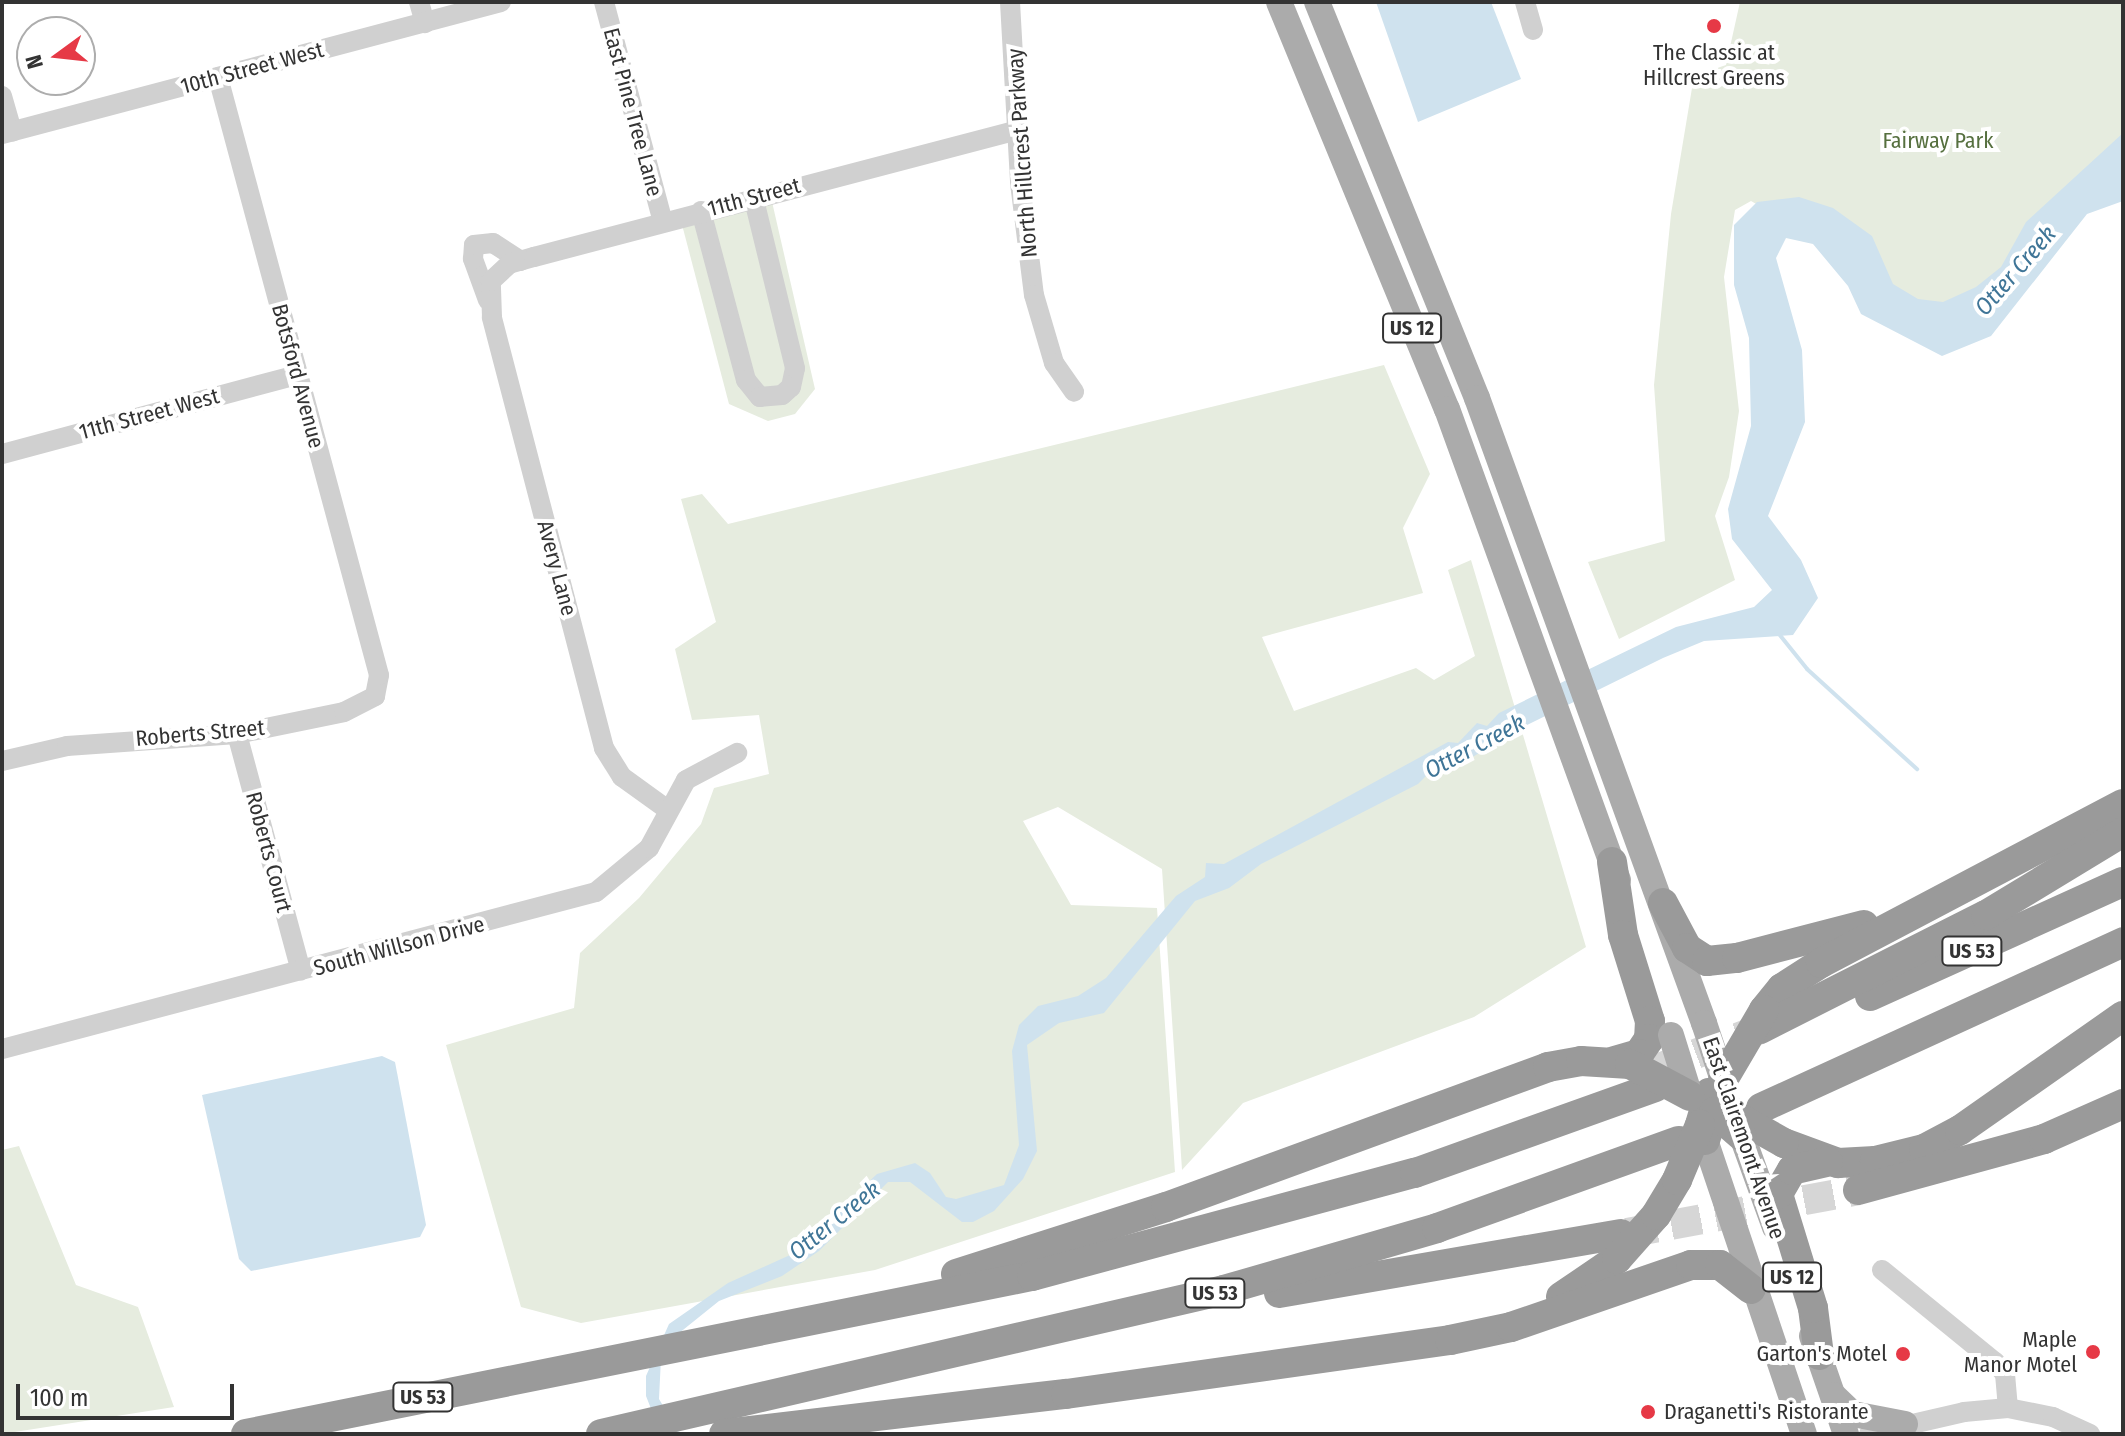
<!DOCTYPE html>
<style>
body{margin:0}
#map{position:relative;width:2125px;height:1436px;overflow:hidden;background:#fff;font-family:"Fira Sans Condensed",sans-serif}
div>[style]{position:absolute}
.green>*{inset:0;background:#e6ecdf}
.water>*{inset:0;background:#cfe2ee}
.stream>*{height:4px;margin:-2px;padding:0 2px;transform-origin:2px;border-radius:2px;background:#cfe2ee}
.highway-tunnel>*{height:30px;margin-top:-15px;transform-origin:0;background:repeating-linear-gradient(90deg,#d6d6d6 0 30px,transparent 0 45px)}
.minor>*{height:20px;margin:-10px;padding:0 10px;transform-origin:10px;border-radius:10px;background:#d0d0d0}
.major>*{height:26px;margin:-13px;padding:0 13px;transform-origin:13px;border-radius:13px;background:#ababab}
.highway>*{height:30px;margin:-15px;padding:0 15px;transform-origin:15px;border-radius:15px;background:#9a9a9a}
.major-bridge>*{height:26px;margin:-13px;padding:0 13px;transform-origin:13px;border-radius:13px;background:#ababab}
.highway-bridge>*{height:30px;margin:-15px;padding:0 15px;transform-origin:15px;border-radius:15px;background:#9a9a9a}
.dots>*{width:22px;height:22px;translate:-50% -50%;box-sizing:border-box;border:4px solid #fff;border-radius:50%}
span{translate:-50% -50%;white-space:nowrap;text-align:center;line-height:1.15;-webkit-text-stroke:8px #fff;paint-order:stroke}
.shield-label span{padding:2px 6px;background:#fff;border:2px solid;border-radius:6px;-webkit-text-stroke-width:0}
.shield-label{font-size:20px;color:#333;font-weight:700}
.poi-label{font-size:22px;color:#333}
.right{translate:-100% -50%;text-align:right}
.left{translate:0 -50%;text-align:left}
.street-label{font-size:22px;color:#333}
.park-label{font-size:22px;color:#56703f}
.water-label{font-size:24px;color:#3f7597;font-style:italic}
.frame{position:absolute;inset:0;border:4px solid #333;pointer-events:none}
.north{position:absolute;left:16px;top:16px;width:80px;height:80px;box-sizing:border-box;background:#fff;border:2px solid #adadad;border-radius:50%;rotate:255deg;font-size:22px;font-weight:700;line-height:32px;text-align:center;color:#333}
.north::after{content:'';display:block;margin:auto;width:28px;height:36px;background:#e63946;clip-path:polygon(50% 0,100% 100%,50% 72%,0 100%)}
.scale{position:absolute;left:16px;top:1384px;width:218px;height:36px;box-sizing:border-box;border:4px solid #333;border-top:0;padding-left:10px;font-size:24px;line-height:28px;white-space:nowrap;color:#333;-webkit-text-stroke:6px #fff;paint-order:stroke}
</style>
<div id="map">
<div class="green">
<div style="clip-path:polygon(1740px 2px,2123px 2px,2123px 163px,1943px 329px,1855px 260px,1751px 201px,1735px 210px,1724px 277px,1739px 411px,1729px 477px,1715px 516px,1735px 580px,1619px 639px,1588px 562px,1665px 541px,1654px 385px,1671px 214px,1694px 76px,1726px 65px)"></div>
<div style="clip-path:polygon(770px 193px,815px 389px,795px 414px,768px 421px,729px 404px,680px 217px)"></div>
<div style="clip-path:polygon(1384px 365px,1430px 474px,1403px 528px,1423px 593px,1262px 637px,1294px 711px,1416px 668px,1434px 680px,1475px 656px,1448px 570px,1471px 560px,1586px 947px,1474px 1017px,1243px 1103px,1182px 1170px,1162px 869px,1058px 807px,1023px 821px,1071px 905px,1157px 908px,1175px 1172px,875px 1270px,581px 1323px,521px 1307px,446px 1045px,574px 1008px,580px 953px,639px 898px,701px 824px,714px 788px,769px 774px,759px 715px,692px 720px,675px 649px,716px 622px,681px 499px,702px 494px,728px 524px)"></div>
<div style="clip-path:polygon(19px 1146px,76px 1285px,138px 1307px,174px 1407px,2px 1434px,2px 1150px)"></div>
</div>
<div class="water">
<div style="clip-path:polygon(1376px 2px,1491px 2px,1521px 79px,1418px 122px)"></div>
<div style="clip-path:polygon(2123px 133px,2123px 201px,2087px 214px,1991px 336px,1942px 356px,1861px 314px,1848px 286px,1813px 244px,1786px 238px,1776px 258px,1802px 350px,1805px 422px,1768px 516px,1801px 560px,1818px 598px,1793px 635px,1704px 641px,1663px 658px,1525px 726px,1464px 762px,1434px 768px,1418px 784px,1261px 864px,1229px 888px,1195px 901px,1104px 1013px,1059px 1023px,1027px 1045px,1037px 1151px,1023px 1179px,994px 1211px,973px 1222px,962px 1222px,910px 1182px,888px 1182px,819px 1251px,782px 1276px,719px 1301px,668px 1342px,661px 1358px,659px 1399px,680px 1434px,661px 1434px,646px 1396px,646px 1376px,669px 1324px,728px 1283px,790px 1255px,877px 1174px,915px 1163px,930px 1173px,946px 1197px,956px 1199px,1004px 1185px,1019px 1145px,1012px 1051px,1019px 1025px,1038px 1006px,1078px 996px,1106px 978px,1176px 896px,1205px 877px,1206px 863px,1224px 864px,1448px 742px,1458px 743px,1477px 723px,1487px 726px,1499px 713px,1676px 627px,1754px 607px,1772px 590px,1732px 539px,1728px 509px,1751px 426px,1749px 338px,1734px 285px,1734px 225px,1757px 202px,1799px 197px,1833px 208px,1872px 236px,1893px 284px,1918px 299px,1943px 302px,1976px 287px,2001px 267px,2026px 222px)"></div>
<div style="clip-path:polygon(382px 1056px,395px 1062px,426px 1225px,420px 1237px,251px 1271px,239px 1259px,202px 1095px)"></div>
</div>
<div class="stream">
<div style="left:1779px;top:634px;width:45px;rotate:51.3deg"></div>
<div style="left:1807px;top:669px;width:149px;rotate:42.3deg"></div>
</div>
<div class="highway-tunnel">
<div style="left:1654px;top:1070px;width:114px;rotate:-21.1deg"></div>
<div style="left:1627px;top:1233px;width:235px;rotate:-10.5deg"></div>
</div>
<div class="minor">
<div style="left:419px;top:2px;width:22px;rotate:74deg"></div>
<div style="left:604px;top:2px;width:228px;rotate:75deg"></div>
<div style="left:1010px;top:2px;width:181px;rotate:86.8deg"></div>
<div style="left:1020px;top:183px;width:113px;rotate:82.9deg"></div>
<div style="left:1034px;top:295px;width:71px;rotate:73.6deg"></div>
<div style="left:1054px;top:363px;width:35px;rotate:55deg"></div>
<div style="left:1525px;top:2px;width:29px;rotate:74deg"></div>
<div style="left:2px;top:96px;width:37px;rotate:74deg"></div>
<div style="left:2px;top:134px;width:516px;rotate:-14.82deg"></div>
<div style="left:701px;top:211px;width:175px;rotate:75.1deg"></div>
<div style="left:746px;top:380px;width:22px;rotate:51deg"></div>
<div style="left:760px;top:397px;width:22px;rotate:-5deg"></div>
<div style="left:782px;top:395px;width:12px;rotate:-42deg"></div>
<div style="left:791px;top:387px;width:19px;rotate:-78deg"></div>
<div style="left:795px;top:368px;width:177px;rotate:-103.7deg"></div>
<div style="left:488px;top:300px;width:44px;rotate:-110.1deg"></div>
<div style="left:473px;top:259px;width:14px;rotate:-86deg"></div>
<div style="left:474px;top:245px;width:19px;rotate:-6deg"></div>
<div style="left:493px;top:243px;width:33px;rotate:33deg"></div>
<div style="left:2px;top:454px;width:305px;rotate:-15deg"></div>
<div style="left:237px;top:734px;width:245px;rotate:74.9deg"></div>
<div style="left:2px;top:761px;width:67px;rotate:-13deg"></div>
<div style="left:67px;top:746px;width:170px;rotate:-4deg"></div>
<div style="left:237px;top:734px;width:109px;rotate:-11.6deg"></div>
<div style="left:344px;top:712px;width:35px;rotate:-27deg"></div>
<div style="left:375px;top:696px;width:21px;rotate:-79deg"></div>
<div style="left:379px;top:675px;width:619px;rotate:-105.07deg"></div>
<div style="left:668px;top:810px;width:57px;rotate:-144.3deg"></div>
<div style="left:622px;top:777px;width:34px;rotate:-122deg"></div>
<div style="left:604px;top:748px;width:445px;rotate:-104.6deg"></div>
<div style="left:492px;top:317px;width:36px;rotate:-92deg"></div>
<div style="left:491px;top:281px;width:25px;rotate:-43deg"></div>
<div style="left:509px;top:264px;width:26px;rotate:-16deg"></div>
<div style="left:534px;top:257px;width:500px;rotate:-14.7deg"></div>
<div style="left:2px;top:1049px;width:614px;rotate:-14.81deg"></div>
<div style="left:596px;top:892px;width:69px;rotate:-39.7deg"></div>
<div style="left:649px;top:848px;width:77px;rotate:-61.4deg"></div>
<div style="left:686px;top:780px;width:58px;rotate:-27.9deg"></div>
<div style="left:1882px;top:1270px;width:146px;rotate:39.2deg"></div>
<div style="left:1995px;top:1362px;width:16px;rotate:50deg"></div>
<div style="left:2005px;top:1374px;width:34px;rotate:85deg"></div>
<div style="left:1869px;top:1434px;width:98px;rotate:-13deg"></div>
<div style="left:1964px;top:1412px;width:44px;rotate:-5.2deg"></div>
<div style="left:2008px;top:1408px;width:46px;rotate:11.3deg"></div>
<div style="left:2053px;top:1417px;width:41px;rotate:24.7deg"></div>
</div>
<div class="major">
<div style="left:1279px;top:2px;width:440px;rotate:67.6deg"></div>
<div style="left:1447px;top:409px;width:501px;rotate:70.05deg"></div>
<div style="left:1317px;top:2px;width:427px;rotate:68deg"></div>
<div style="left:1477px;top:398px;width:665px;rotate:70.04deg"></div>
<div style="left:1742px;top:1136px;width:97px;rotate:70.1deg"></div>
<div style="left:1705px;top:1140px;width:310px;rotate:71.4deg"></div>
<div style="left:1812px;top:1336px;width:104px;rotate:70.9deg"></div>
<div style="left:1833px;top:1395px;width:28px;rotate:44deg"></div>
<div style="left:1853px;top:1414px;width:53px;rotate:10.9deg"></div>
</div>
<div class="highway">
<div style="left:1612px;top:862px;width:74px;rotate:81.4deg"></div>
<div style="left:1623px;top:935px;width:90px;rotate:72.6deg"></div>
<div style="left:1650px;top:1021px;width:18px;rotate:93deg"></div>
<div style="left:1649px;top:1039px;width:18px;rotate:124deg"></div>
<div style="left:1639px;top:1054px;width:26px;rotate:164deg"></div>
<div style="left:1663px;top:903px;width:51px;rotate:61.9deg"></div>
<div style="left:1687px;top:948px;width:24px;rotate:33deg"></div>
<div style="left:1707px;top:961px;width:30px;rotate:-6deg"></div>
<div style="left:1737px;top:958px;width:131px;rotate:-14.6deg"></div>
<div style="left:1870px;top:996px;width:277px;rotate:-24.3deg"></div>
<div style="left:1764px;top:1010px;width:28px;rotate:-51deg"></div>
<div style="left:1782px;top:988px;width:46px;rotate:-32.7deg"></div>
<div style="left:1821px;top:963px;width:341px;rotate:-27.8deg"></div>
<div style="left:1760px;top:1029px;width:253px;rotate:-26.8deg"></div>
<div style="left:1986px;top:915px;width:160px;rotate:-31.2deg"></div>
<div style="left:1761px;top:1108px;width:398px;rotate:-24.6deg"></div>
<div style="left:1700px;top:1125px;width:33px;rotate:-74deg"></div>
<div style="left:1709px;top:1093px;width:35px;rotate:40deg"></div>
<div style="left:1784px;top:1143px;width:58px;rotate:20.3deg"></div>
<div style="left:1838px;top:1163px;width:37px;rotate:-3deg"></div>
<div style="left:1875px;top:1161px;width:50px;rotate:-13.8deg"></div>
<div style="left:1924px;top:1149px;width:41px;rotate:-27.8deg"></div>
<div style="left:1960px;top:1130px;width:199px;rotate:-35deg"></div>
<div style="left:1858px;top:1190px;width:193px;rotate:-15.3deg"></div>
<div style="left:2044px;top:1139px;width:86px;rotate:-23.9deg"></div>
<div style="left:956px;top:1274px;width:220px;rotate:-17.7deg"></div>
<div style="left:1166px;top:1207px;width:407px;rotate:-20.1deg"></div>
<div style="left:1548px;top:1067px;width:34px;rotate:-10deg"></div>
<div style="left:1581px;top:1061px;width:49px;rotate:3.5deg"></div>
<div style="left:1279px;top:1293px;width:347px;rotate:-9.8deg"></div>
<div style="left:1561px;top:1297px;width:68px;rotate:-34.2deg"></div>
<div style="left:1617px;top:1259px;width:59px;rotate:-48.4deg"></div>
<div style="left:1656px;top:1215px;width:41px;rotate:-59deg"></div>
<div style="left:1819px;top:1355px;width:47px;rotate:-97.3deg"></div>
<div style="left:1813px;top:1308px;width:119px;rotate:-107.1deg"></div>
<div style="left:1778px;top:1194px;width:28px;rotate:-60deg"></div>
<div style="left:1792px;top:1170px;width:37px;rotate:-13deg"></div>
<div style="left:246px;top:1434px;width:802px;rotate:-11.37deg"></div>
<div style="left:1032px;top:1276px;width:397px;rotate:-15.1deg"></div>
<div style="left:1415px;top:1173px;width:255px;rotate:-19.7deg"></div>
<div style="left:601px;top:1434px;width:639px;rotate:-13.01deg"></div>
<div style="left:1224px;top:1290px;width:222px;rotate:-16.2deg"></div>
<div style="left:1437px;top:1228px;width:257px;rotate:-19.8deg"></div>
<div style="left:724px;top:1434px;width:344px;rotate:-6.7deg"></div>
<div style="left:1066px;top:1394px;width:388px;rotate:-8deg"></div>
<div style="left:1450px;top:1340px;width:62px;rotate:-12deg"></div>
<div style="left:1511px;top:1327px;width:190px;rotate:-19deg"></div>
<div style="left:1691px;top:1265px;width:29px"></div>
<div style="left:1720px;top:1265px;width:39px;rotate:38deg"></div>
</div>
<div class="major-bridge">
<div style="left:1704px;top:1023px;width:60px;rotate:71.6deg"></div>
<div style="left:1671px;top:1035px;width:64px;rotate:72.7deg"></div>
</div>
<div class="highway-bridge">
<div style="left:1630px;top:1064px;width:68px;rotate:28.1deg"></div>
<div style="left:1723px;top:1080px;width:81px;rotate:-59.6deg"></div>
<div style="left:1736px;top:1116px;width:55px;rotate:29.4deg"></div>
<div style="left:1705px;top:1140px;width:29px;rotate:-72deg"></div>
<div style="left:1714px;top:1112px;width:37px;rotate:41deg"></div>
<div style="left:1677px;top:1180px;width:60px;rotate:-67.3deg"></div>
</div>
<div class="dots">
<div style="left:1714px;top:26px;background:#e63946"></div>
<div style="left:2093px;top:1352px;background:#e63946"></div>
<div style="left:1903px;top:1354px;background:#e63946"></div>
<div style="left:1648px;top:1412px;background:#e63946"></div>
</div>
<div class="shield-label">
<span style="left:1412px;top:328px">US 12</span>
<span style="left:1972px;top:951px">US 53</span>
<span style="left:1792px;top:1277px">US 12</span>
<span style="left:1215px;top:1293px">US 53</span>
<span style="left:423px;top:1397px">US 53</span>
</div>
<div class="poi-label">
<span style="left:1714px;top:65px">The Classic at<br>Hillcrest Greens</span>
<span class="right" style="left:2077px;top:1352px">Maple<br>Manor Motel</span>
<span class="right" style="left:1887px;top:1354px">Garton's Motel</span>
<span class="left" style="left:1664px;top:1412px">Draganetti's Ristorante</span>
</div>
<div class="street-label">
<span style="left:252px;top:68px;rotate:-15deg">10th Street West</span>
<span style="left:633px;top:112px;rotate:75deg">East Pine Tree Lane</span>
<span style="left:1022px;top:153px;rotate:-94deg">North Hillcrest Parkway</span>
<span style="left:754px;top:197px;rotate:-15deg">11th Street</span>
<span style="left:298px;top:376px;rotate:75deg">Botsford Avenue</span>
<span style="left:149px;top:414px;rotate:-15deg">11th Street West</span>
<span style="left:557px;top:568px;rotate:75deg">Avery Lane</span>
<span style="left:200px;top:733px;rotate:-5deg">Roberts Street</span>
<span style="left:269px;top:852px;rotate:75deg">Roberts Court</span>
<span style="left:399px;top:946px;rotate:-15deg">South Willson Drive</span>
<span style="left:1744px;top:1138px;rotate:71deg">East Clairemont Avenue</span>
</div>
<div class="park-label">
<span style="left:1938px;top:141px">Fairway Park</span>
</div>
<div class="water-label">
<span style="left:2016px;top:271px;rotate:-49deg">Otter Creek</span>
<span style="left:1475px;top:747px;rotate:-28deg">Otter Creek</span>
<span style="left:835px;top:1221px;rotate:-39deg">Otter Creek</span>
</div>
<div class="frame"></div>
<div class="north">N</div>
<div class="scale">100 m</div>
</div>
